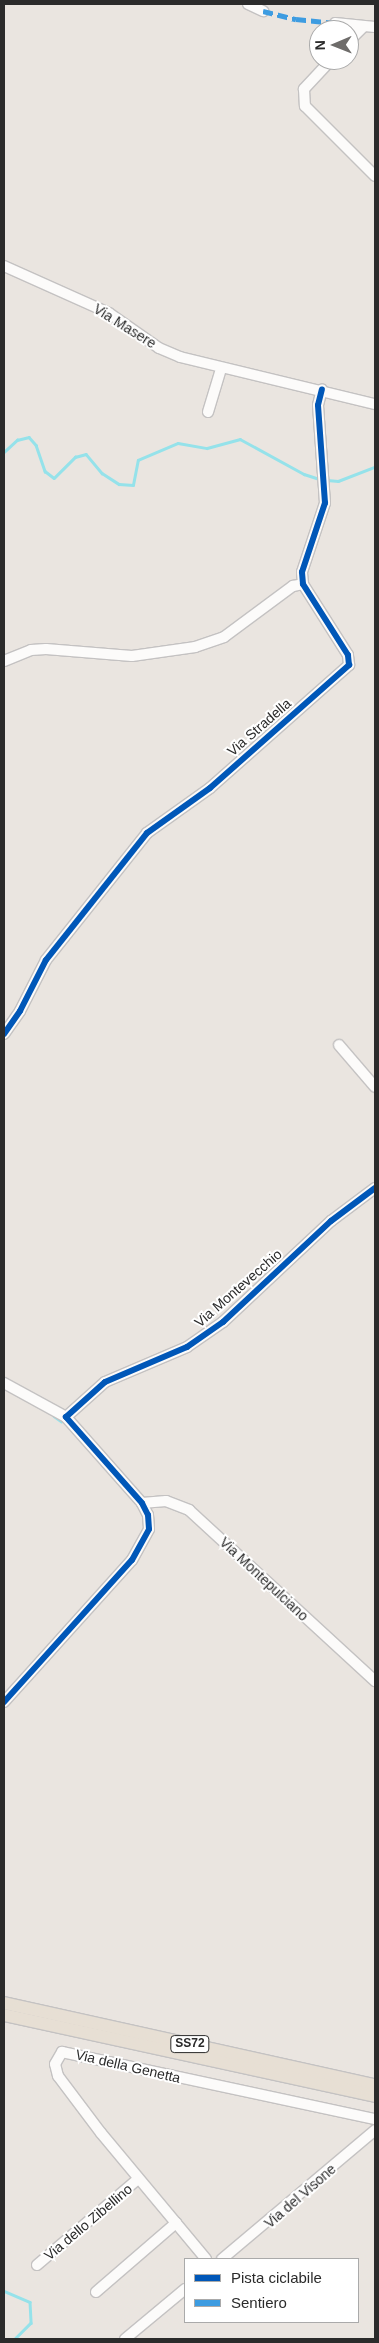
<!DOCTYPE html>
<style>
body{margin:0}
#map{position:relative;width:379px;height:2343px;overflow:hidden;background:#eae5e0;font-family:Arial,sans-serif}
div>[style]{position:absolute}
.stream>*{height:2.5px;margin:-1.25px;padding:0 1.25px;transform-origin:1.25px;border-radius:1.25px;background:#95e2ea}
.roads{filter:drop-shadow(1px 0 #c4c2c2) drop-shadow(-1px 0 #c4c2c2) drop-shadow(0 1px #c4c2c2) drop-shadow(0 -1px #c4c2c2)}
.minor>*{height:10px;margin:-5px;padding:0 5px;transform-origin:5px;border-radius:5px;background:#fcfbfa}
.major>*{height:12px;margin:-6px;padding:0 6px;transform-origin:6px;border-radius:6px;background:#e7dfd4}
.quiet>*{height:5px;margin-top:-2.5px;transform-origin:0;background:repeating-linear-gradient(90deg,#3d9ce1 0 10px,transparent 0 15px)}
.cycleway>*{height:6px;margin:-3px;padding:0 3px;transform-origin:3px;border-radius:3px;background:#0057b8}
span{translate:-50% -50%;white-space:nowrap;text-align:center;line-height:1.15;-webkit-text-stroke:4px #fff;paint-order:stroke}
.shield-label span{padding:1px 4px;background:#fff;border:1px solid;border-radius:4px;-webkit-text-stroke-width:0}
.shield-label{font-size:12px;color:#2b2b2b;font-weight:700}
.street-label{font-size:14px;color:#2b2b2b}
.frame{position:absolute;inset:0;border:5px solid #2b2b2b;pointer-events:none}
.legend{position:absolute;left:184px;top:2258px;width:175px;height:65px;box-sizing:border-box;background:#fff;border:1px solid #aaa;margin:0;padding:6px 9px;list-style:none;font-size:15px;color:#2b2b2b}
.legend li{display:flex;align-items:center;gap:10px;height:25px}
.legend b{width:25px;border:1px solid #aaa}
.north{position:absolute;left:309px;top:20px;width:50px;height:50px;box-sizing:border-box;background:#fff;border:1px solid #aaa;border-radius:50%;rotate:269deg;font-size:14px;font-weight:700;line-height:20px;text-align:center;color:#2b2b2b}
.north::after{content:'';display:block;margin:auto;width:18px;height:22px;background:#6e6c6a;clip-path:polygon(50% 0,100% 100%,50% 72%,0 100%)}
</style>
<div id="map">
<div class="stream">
<div style="left:4px;top:452px;width:18px;rotate:-43deg"></div>
<div style="left:17px;top:440px;width:12px;rotate:-14deg"></div>
<div style="left:29px;top:437px;width:11px;rotate:49deg"></div>
<div style="left:36px;top:445px;width:28px;rotate:71deg"></div>
<div style="left:45px;top:471px;width:11px;rotate:38deg"></div>
<div style="left:54px;top:478px;width:30px;rotate:-45deg"></div>
<div style="left:75px;top:457px;width:11px;rotate:-15deg"></div>
<div style="left:86px;top:454px;width:25px;rotate:50deg"></div>
<div style="left:102px;top:473px;width:20px;rotate:33deg"></div>
<div style="left:119px;top:484px;width:14px;rotate:4deg"></div>
<div style="left:133px;top:485px;width:25px;rotate:-79deg"></div>
<div style="left:138px;top:460px;width:43px;rotate:-23deg"></div>
<div style="left:178px;top:443px;width:29px;rotate:10deg"></div>
<div style="left:207px;top:448px;width:34px;rotate:-15deg"></div>
<div style="left:240px;top:439px;width:73px;rotate:28.7deg"></div>
<div style="left:304px;top:474px;width:19px;rotate:18deg"></div>
<div style="left:327px;top:480px;width:11px;rotate:5deg"></div>
<div style="left:338px;top:481px;width:40px;rotate:-21deg"></div>
<div style="left:54px;top:1416px;width:9px;rotate:36deg"></div>
<div style="left:4px;top:2291px;width:28px;rotate:23deg"></div>
<div style="left:30px;top:2302px;width:21px;rotate:87deg"></div>
<div style="left:31px;top:2323px;width:23px;rotate:135deg"></div>
</div>
<div class="roads">
<div class="minor">
<div style="left:248px;top:4px;width:17px;rotate:25deg"></div>
<div style="left:335px;top:23px;width:40px;rotate:5.7deg"></div>
<div style="left:349px;top:41px;width:20px;rotate:-45deg"></div>
<div style="left:331px;top:60px;width:40px;rotate:133deg"></div>
<div style="left:304px;top:89px;width:17px;rotate:87deg"></div>
<div style="left:305px;top:106px;width:99px;rotate:45deg"></div>
<div style="left:4px;top:266px;width:115px;rotate:24.1deg"></div>
<div style="left:109px;top:313px;width:61px;rotate:35deg"></div>
<div style="left:159px;top:348px;width:23px;rotate:23deg"></div>
<div style="left:180px;top:357px;width:201px;rotate:13.6deg"></div>
<div style="left:208px;top:412px;width:45px;rotate:-73.2deg"></div>
<div style="left:4px;top:661px;width:29px;rotate:-22deg"></div>
<div style="left:31px;top:650px;width:15px;rotate:-4deg"></div>
<div style="left:46px;top:649px;width:86px;rotate:4.7deg"></div>
<div style="left:132px;top:656px;width:64px;rotate:-8.1deg"></div>
<div style="left:195px;top:647px;width:31px;rotate:-19deg"></div>
<div style="left:224px;top:637px;width:86px;rotate:-36.5deg"></div>
<div style="left:293px;top:586px;width:10px;rotate:-11deg"></div>
<div style="left:4px;top:1034px;width:28px;rotate:-55deg"></div>
<div style="left:20px;top:1011px;width:57px;rotate:-63deg"></div>
<div style="left:46px;top:960px;width:162px;rotate:-51.5deg"></div>
<div style="left:147px;top:833px;width:77px;rotate:-35.5deg"></div>
<div style="left:210px;top:788px;width:186px;rotate:-41.5deg"></div>
<div style="left:349px;top:665px;width:10px;rotate:-96deg"></div>
<div style="left:348px;top:655px;width:84px;rotate:-122.4deg"></div>
<div style="left:303px;top:584px;width:12px;rotate:-95deg"></div>
<div style="left:302px;top:572px;width:73px;rotate:-71.6deg"></div>
<div style="left:325px;top:503px;width:98px;rotate:-94.1deg"></div>
<div style="left:318px;top:405px;width:16px;rotate:-76deg"></div>
<div style="left:339px;top:1045px;width:55px;rotate:49.4deg"></div>
<div style="left:4px;top:1383px;width:71px;rotate:28.7deg"></div>
<div style="left:142px;top:1503px;width:24px;rotate:-5deg"></div>
<div style="left:166px;top:1501px;width:25px;rotate:21deg"></div>
<div style="left:189px;top:1510px;width:253px;rotate:42.6deg"></div>
<div style="left:4px;top:1702px;width:191px;rotate:-48deg"></div>
<div style="left:132px;top:1560px;width:35px;rotate:-61deg"></div>
<div style="left:149px;top:1529px;width:14px;rotate:-94deg"></div>
<div style="left:148px;top:1515px;width:13px;rotate:-117deg"></div>
<div style="left:142px;top:1503px;width:115px;rotate:-131.5deg"></div>
<div style="left:66px;top:1417px;width:52px;rotate:-41.9deg"></div>
<div style="left:105px;top:1382px;width:89px;rotate:-23.1deg"></div>
<div style="left:187px;top:1347px;width:44px;rotate:-34.8deg"></div>
<div style="left:223px;top:1322px;width:148px;rotate:-43.1deg"></div>
<div style="left:331px;top:1221px;width:55px;rotate:-36.9deg"></div>
<div style="left:206px;top:2259px;width:164px;rotate:-129.8deg"></div>
<div style="left:101px;top:2133px;width:71px;rotate:-127deg"></div>
<div style="left:58px;top:2076px;width:12px;rotate:-104deg"></div>
<div style="left:55px;top:2064px;width:14px;rotate:-60deg"></div>
<div style="left:62px;top:2052px;width:320px;rotate:12.1deg"></div>
<div style="left:222px;top:2259px;width:200px;rotate:-40.1deg"></div>
<div style="left:37px;top:2265px;width:133px;rotate:-40.4deg"></div>
<div style="left:96px;top:2292px;width:106px;rotate:-40.8deg"></div>
<div style="left:125px;top:2339px;width:78px;rotate:-39.8deg"></div>
</div>
<div class="major">
<div style="left:4px;top:2003px;width:380px;rotate:12.5deg"></div>
<div style="left:4px;top:2015px;width:380px;rotate:12.3deg"></div>
</div>
</div>
<div class="quiet">
<div style="left:263px;top:11px;width:34px;rotate:14deg"></div>
<div style="left:296px;top:19px;width:39px;rotate:6deg"></div>
</div>
<div class="cycleway">
<div style="left:4px;top:1034px;width:28px;rotate:-55deg"></div>
<div style="left:20px;top:1011px;width:57px;rotate:-63deg"></div>
<div style="left:46px;top:960px;width:162px;rotate:-51.5deg"></div>
<div style="left:147px;top:833px;width:77px;rotate:-35.5deg"></div>
<div style="left:210px;top:788px;width:186px;rotate:-41.5deg"></div>
<div style="left:349px;top:665px;width:10px;rotate:-96deg"></div>
<div style="left:348px;top:655px;width:84px;rotate:-122.4deg"></div>
<div style="left:303px;top:584px;width:12px;rotate:-95deg"></div>
<div style="left:302px;top:572px;width:73px;rotate:-71.6deg"></div>
<div style="left:325px;top:503px;width:98px;rotate:-94.1deg"></div>
<div style="left:318px;top:405px;width:16px;rotate:-76deg"></div>
<div style="left:4px;top:1702px;width:191px;rotate:-48deg"></div>
<div style="left:132px;top:1560px;width:35px;rotate:-61deg"></div>
<div style="left:149px;top:1529px;width:14px;rotate:-94deg"></div>
<div style="left:148px;top:1515px;width:13px;rotate:-117deg"></div>
<div style="left:142px;top:1503px;width:115px;rotate:-131.5deg"></div>
<div style="left:66px;top:1417px;width:52px;rotate:-41.9deg"></div>
<div style="left:105px;top:1382px;width:89px;rotate:-23.1deg"></div>
<div style="left:187px;top:1347px;width:44px;rotate:-34.8deg"></div>
<div style="left:223px;top:1322px;width:148px;rotate:-43.1deg"></div>
<div style="left:331px;top:1221px;width:55px;rotate:-36.9deg"></div>
</div>
<div class="shield-label">
<span style="left:190px;top:2044px">SS72</span>
</div>
<div class="street-label">
<span style="left:125px;top:326px;rotate:32deg">Via Masere</span>
<span style="left:259px;top:727px;rotate:-41deg">Via Stradella</span>
<span style="left:238px;top:1288px;rotate:-41deg">Via Montevecchio</span>
<span style="left:264px;top:1579px;rotate:43deg">Via Montepulciano</span>
<span style="left:128px;top:2066px;rotate:13deg">Via della Genetta</span>
<span style="left:300px;top:2196px;rotate:-41deg">Via del Visone</span>
<span style="left:88px;top:2222px;rotate:-40deg">Via dello Zibellino</span>
</div>
<div class="frame"></div>
<ul class="legend">
<li><b style="height:6px;background:#0057b8"></b>Pista ciclabile</li>
<li><b style="height:6px;background:#3d9ce1"></b>Sentiero</li>
</ul>
<div class="north">N</div>
</div>
